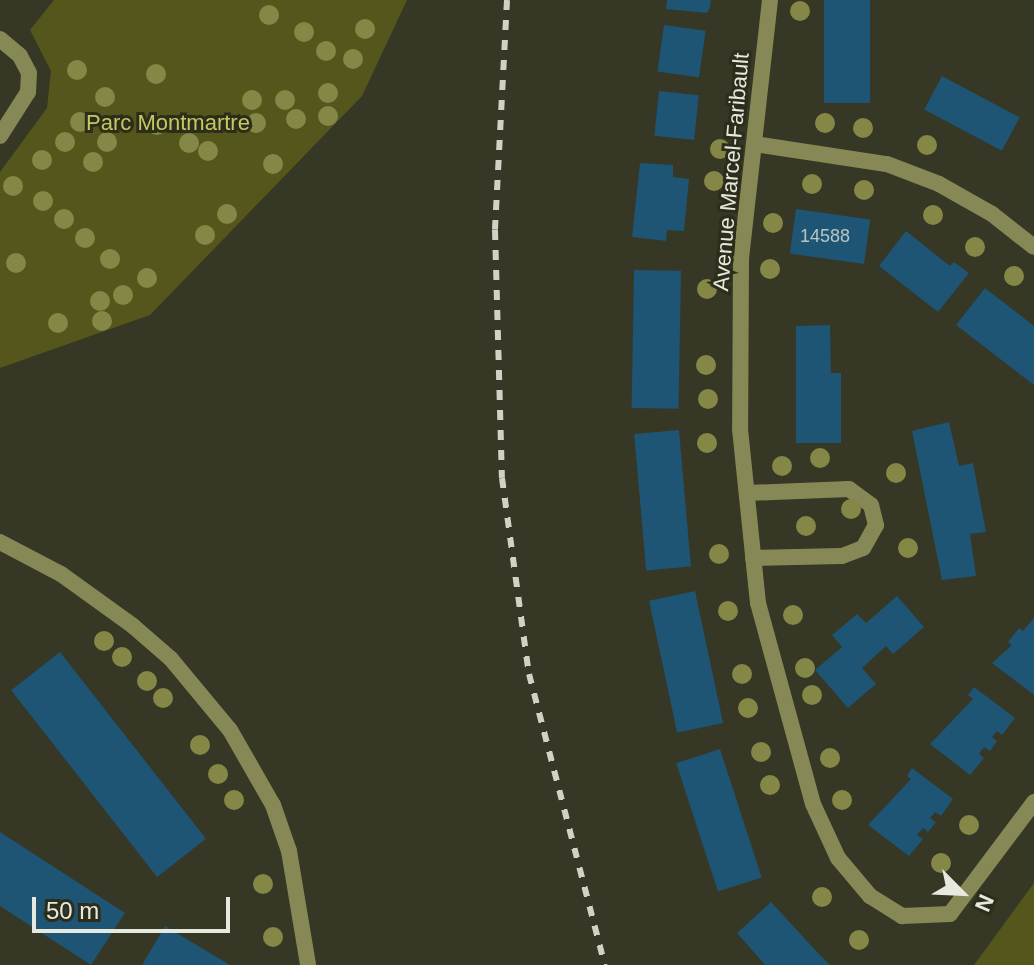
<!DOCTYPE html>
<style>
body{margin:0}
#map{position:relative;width:1034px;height:965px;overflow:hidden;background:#363724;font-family:Arial,sans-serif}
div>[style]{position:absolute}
.green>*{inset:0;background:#54561c}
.building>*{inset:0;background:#1e5474;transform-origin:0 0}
.street>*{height:16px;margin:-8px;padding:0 8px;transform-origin:8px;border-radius:8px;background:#868956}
.rail>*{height:6px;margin-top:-3px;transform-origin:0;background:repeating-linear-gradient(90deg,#d1d2c6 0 10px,transparent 0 20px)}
.trees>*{width:20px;height:20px;margin:-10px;border-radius:50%;background:#858746}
span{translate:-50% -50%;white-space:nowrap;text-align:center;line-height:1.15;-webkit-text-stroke:6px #2c2d1b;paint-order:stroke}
.number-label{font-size:18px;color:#b6c4c4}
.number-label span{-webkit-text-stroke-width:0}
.park-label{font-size:22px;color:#c5c861}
.street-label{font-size:22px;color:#e8e9de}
.north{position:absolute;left:922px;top:853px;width:80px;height:80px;-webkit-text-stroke:6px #2c2d1b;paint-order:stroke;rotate:114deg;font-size:22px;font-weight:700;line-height:32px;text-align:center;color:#e8e9de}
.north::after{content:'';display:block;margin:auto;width:28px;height:36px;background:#e8e9de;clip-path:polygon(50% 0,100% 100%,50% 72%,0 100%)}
.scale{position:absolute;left:32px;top:897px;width:198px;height:36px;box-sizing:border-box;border:4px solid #e8e9de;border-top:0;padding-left:10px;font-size:24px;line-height:28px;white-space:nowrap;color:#e8e9de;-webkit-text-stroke:6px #2c2d1b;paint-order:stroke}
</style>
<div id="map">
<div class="green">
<div style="clip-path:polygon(54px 0,407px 0,362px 96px,150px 315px,0 368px,0 172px,47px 108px,51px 71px,30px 30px)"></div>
<div style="clip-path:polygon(1034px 883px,1034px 965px,974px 965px)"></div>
</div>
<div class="building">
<div style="clip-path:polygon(667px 0,711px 0,710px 7px,707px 13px,666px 9px)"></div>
<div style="left:824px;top:0;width:46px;height:103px"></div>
<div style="left:664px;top:25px;width:42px;height:47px;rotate:8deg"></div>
<div style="left:942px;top:76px;width:88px;height:38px;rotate:28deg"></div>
<div style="left:659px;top:91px;width:40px;height:45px;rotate:6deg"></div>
<div style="clip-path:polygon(640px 163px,673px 165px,673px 177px,689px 179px,684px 231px,667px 230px,666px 241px,632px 237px)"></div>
<div style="left:796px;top:209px;width:75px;height:45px;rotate:8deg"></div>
<div style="clip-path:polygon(906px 231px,950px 266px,954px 262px,969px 273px,938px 312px,879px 266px)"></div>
<div style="left:634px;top:270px;width:47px;height:138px;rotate:1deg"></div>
<div style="clip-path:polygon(985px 288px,1034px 326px,1034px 385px,956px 325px)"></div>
<div style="clip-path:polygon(830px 325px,831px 373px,841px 373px,841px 443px,796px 443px,796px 326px)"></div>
<div style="clip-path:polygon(949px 422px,959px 466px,973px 463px,986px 532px,970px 534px,976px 576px,942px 580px,912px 431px)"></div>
<div style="left:679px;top:430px;width:137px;height:45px;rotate:85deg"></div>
<div style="left:695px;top:591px;width:135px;height:47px;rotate:78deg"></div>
<div style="clip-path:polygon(897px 596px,924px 627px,893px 654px,886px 646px,862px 668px,876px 684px,848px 708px,815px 670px,842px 647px,832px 635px,857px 614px,866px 623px)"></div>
<div style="clip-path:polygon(1034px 618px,1034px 695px,992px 663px,1012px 645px,1008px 642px,1019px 628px,1023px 631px)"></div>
<div style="left:60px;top:652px;width:237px;height:62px;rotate:52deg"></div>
<div style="clip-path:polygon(974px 687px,1015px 718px,1002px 735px,997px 731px,992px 737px,997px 741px,990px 751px,984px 747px,979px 754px,984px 758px,970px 775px,930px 744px,973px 699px,968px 695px)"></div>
<div style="left:720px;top:749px;width:135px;height:46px;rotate:72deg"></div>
<div style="clip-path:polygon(912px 768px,953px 799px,941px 816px,935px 812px,930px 818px,936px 822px,928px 832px,923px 828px,917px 835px,923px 839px,909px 856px,868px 825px,911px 779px,907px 776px)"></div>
<div style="clip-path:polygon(0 832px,125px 913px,91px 965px,0 906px)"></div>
<div style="clip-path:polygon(771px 902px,817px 952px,830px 965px,765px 965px,737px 933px)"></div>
<div style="clip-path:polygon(165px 926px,230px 965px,142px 965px)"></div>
</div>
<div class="street">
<div style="left:770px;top:0;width:261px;rotate:96.4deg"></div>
<div style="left:741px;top:259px;width:170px;rotate:90.3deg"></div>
<div style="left:740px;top:429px;width:175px;rotate:84.1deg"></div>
<div style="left:758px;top:603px;width:208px;rotate:74.7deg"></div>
<div style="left:813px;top:804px;width:60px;rotate:65.2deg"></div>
<div style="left:838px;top:858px;width:50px;rotate:49.9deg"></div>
<div style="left:870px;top:896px;width:38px;rotate:32deg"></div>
<div style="left:902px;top:916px;width:48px;rotate:-2.4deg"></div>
<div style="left:950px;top:914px;width:140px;rotate:-53.1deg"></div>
<div style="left:0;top:39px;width:26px;rotate:40deg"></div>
<div style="left:20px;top:56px;width:19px;rotate:62deg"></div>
<div style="left:29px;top:73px;width:19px;rotate:93deg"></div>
<div style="left:28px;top:92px;width:52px;rotate:122.5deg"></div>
<div style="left:754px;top:144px;width:134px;rotate:8.6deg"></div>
<div style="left:887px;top:164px;width:56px;rotate:21deg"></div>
<div style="left:939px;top:184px;width:61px;rotate:29.5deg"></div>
<div style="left:992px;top:214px;width:53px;rotate:38.2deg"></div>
<div style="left:747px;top:493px;width:102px;rotate:-2.2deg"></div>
<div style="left:849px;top:489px;width:27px;rotate:36deg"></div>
<div style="left:871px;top:505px;width:21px;rotate:76deg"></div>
<div style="left:876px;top:525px;width:26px;rotate:119deg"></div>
<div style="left:863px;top:548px;width:22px;rotate:159deg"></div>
<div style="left:842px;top:556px;width:89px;rotate:178.7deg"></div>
<div style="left:0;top:542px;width:69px;rotate:27.7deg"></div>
<div style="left:61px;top:574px;width:89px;rotate:35.8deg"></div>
<div style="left:133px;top:626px;width:50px;rotate:41deg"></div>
<div style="left:171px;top:659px;width:92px;rotate:50.3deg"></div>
<div style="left:230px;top:730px;width:86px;rotate:60.2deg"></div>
<div style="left:273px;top:805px;width:49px;rotate:70.8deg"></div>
<div style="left:289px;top:851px;width:116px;rotate:80.5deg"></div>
</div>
<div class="rail">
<div style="left:507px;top:0;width:230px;rotate:93deg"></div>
<div style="left:495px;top:230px;width:248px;rotate:88.4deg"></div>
<div style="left:502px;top:478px;width:198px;rotate:82.2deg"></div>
<div style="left:529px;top:674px;width:301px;rotate:75.4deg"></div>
</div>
<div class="trees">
<div style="left:800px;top:11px"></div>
<div style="left:269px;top:15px"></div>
<div style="left:365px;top:29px"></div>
<div style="left:304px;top:32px"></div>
<div style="left:326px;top:51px"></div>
<div style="left:353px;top:59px"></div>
<div style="left:77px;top:70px"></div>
<div style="left:156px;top:74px"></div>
<div style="left:328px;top:93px"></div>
<div style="left:105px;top:97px"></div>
<div style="left:252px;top:100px"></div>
<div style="left:285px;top:100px"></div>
<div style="left:328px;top:116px"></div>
<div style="left:296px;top:119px"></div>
<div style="left:80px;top:122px"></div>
<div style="left:256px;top:123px"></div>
<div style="left:825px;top:123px"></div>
<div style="left:157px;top:125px"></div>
<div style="left:863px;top:128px"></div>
<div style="left:65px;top:142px"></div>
<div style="left:107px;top:142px"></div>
<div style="left:189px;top:143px"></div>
<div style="left:927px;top:145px"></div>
<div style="left:720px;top:149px"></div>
<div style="left:208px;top:151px"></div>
<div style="left:42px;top:160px"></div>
<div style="left:93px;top:162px"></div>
<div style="left:273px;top:164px"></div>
<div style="left:714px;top:181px"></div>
<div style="left:812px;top:184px"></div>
<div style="left:13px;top:186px"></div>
<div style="left:864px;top:190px"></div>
<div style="left:43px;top:201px"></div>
<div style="left:227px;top:214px"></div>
<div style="left:933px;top:215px"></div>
<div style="left:64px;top:219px"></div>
<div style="left:773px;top:223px"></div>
<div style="left:205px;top:235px"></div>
<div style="left:85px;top:238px"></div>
<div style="left:975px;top:247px"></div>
<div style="left:110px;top:259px"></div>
<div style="left:16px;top:263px"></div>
<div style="left:770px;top:269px"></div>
<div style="left:1014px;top:276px"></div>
<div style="left:147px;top:278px"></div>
<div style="left:707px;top:289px"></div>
<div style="left:123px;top:295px"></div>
<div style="left:100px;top:301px"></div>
<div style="left:102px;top:321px"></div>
<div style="left:58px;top:323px"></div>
<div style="left:706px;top:365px"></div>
<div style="left:708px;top:399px"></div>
<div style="left:707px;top:443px"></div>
<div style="left:820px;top:458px"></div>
<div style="left:782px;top:466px"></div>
<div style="left:896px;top:473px"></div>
<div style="left:851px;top:509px"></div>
<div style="left:806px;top:526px"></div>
<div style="left:908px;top:548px"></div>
<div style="left:719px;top:554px"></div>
<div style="left:728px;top:611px"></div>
<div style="left:793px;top:615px"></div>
<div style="left:104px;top:641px"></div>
<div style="left:122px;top:657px"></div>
<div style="left:805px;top:668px"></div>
<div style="left:742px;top:674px"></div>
<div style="left:147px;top:681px"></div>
<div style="left:812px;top:695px"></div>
<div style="left:163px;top:698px"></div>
<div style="left:748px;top:708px"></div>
<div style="left:200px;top:745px"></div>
<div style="left:761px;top:752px"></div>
<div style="left:830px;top:758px"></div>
<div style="left:218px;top:774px"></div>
<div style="left:770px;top:785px"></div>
<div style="left:234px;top:800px"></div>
<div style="left:842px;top:800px"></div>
<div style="left:969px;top:825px"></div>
<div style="left:941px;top:863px"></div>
<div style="left:263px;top:884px"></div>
<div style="left:822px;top:897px"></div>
<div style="left:273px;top:937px"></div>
<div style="left:859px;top:940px"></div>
</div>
<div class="number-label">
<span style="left:825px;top:236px">14588</span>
</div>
<div class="park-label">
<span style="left:168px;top:123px">Parc Montmartre</span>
</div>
<div class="street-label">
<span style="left:731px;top:172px;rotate:-85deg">Avenue Marcel-Faribault</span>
</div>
<div class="north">N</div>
<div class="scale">50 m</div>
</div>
